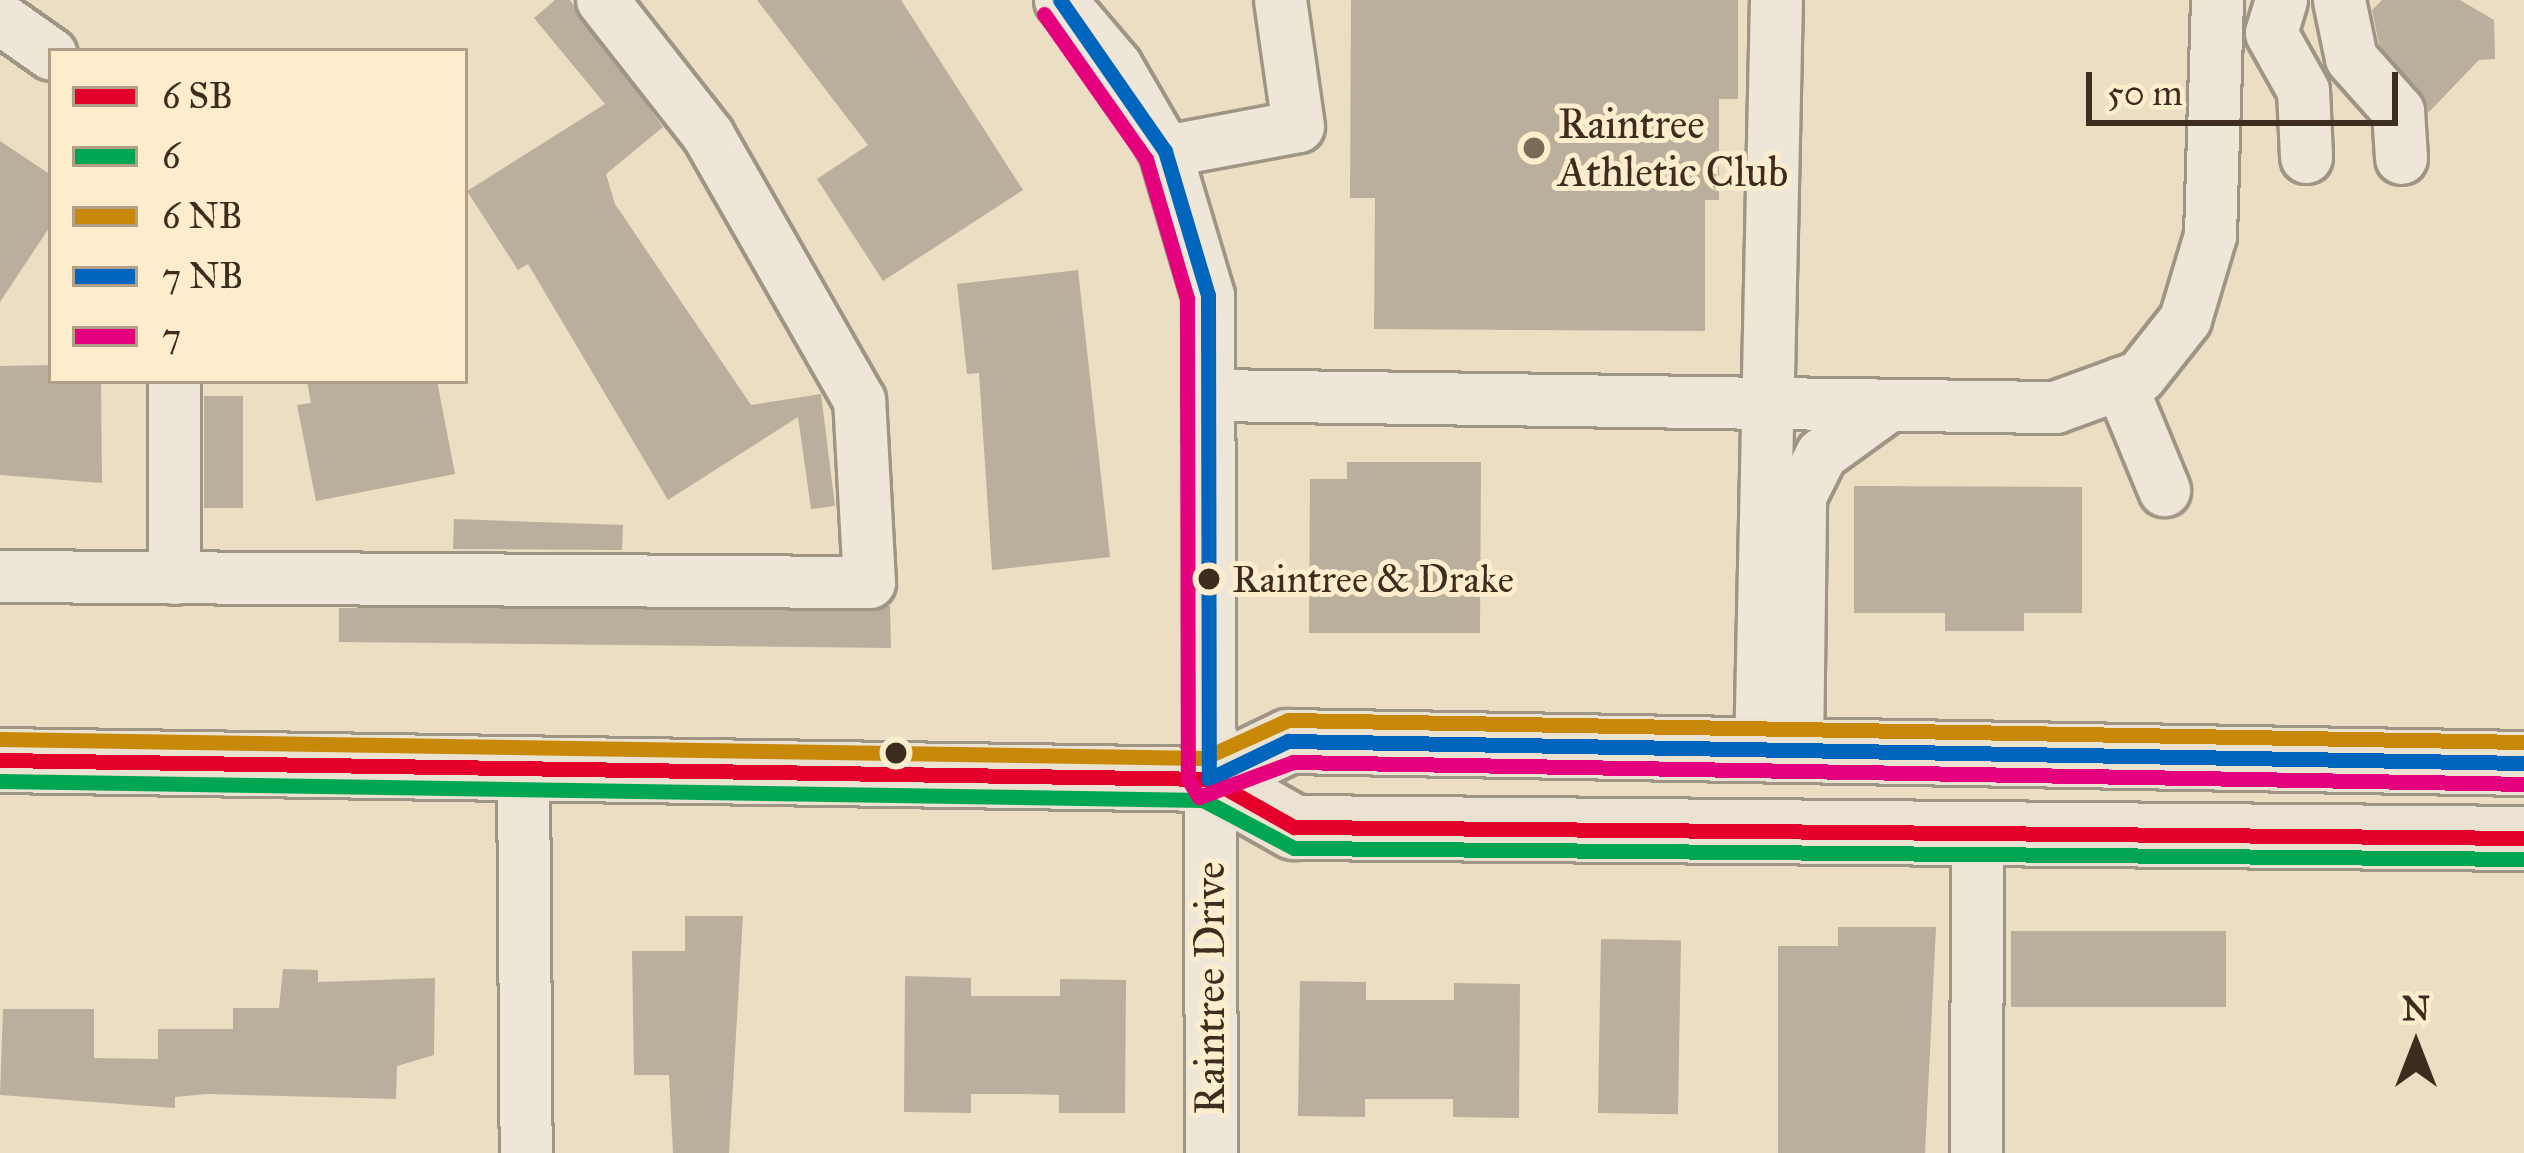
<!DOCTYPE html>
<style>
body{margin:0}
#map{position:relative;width:2524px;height:1153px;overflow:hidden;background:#ecdec3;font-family:"IM FELL Great Primer",serif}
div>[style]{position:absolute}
.building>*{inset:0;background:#b9af9c;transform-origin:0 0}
.roads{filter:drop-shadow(3px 0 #9f9584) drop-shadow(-3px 0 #9f9584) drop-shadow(0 3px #9f9584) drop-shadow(0 -3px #9f9584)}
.minor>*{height:51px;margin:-25.5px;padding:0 25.5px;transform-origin:25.5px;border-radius:25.5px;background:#eee6d9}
.major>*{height:63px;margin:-31.5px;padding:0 31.5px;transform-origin:31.5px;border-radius:31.5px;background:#ebe2d2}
.bus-1>*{height:15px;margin:-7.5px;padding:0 7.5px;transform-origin:7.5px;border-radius:7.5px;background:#e4002b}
.bus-2>*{height:15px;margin:-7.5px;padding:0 7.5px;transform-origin:7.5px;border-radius:7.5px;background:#00a651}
.bus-3>*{height:15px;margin:-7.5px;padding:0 7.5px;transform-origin:7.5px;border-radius:7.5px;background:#c88808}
.bus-4>*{height:15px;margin:-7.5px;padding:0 7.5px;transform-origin:7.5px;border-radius:7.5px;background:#0065bd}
.bus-5>*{height:15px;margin:-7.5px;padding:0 7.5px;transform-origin:7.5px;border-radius:7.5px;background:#e5007d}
.dots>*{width:33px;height:33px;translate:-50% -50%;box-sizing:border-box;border:6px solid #feedcd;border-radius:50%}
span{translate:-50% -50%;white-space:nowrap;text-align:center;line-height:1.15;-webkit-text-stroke:10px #feedcd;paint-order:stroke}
.bus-label{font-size:39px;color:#3d2d1f}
.left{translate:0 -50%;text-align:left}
.poi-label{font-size:42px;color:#3d2d1f}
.street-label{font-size:42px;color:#3d2d1f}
.legend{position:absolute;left:48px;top:48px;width:420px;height:336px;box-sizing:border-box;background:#feedcd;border:3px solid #b1a087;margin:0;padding:15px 21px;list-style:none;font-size:36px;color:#3d2d1f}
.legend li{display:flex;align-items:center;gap:24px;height:60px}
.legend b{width:60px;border:3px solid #b1a087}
.north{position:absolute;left:2356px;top:985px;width:120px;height:120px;-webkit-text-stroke:9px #feedcd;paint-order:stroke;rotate:0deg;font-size:33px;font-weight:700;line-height:48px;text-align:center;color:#3d2d1f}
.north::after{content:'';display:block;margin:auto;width:42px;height:54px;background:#3d2d1f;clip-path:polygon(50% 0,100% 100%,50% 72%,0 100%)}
.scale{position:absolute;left:2086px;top:72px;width:312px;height:54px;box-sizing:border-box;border:6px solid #3d2d1f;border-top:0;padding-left:15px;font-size:36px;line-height:42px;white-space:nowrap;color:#3d2d1f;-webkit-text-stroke:9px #feedcd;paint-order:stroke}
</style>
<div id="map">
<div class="building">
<div style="clip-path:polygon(555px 0,570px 0,663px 127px,606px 174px,615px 204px,751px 405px,821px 394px,835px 506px,811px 509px,798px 417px,668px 500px,528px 264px,518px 270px,467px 191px,605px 104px,534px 18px)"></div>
<div style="clip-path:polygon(757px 0,901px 0,1023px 190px,883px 281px,817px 179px,868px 145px)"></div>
<div style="clip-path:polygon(1351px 0,1738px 0,1738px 99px,1719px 99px,1719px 200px,1705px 200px,1705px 331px,1374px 329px,1375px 198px,1350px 198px)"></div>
<div style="clip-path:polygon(2382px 0,2460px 0,2494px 20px,2495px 59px,2479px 60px,2428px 113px,2379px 44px,2372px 10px)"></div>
<div style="clip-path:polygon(0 141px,51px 175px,51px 225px,0 302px)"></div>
<div style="clip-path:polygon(1078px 270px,1110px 557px,992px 570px,979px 373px,967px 374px,957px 284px)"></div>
<div style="clip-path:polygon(51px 365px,51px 381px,101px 381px,102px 483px,0 475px,0 366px)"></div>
<div style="clip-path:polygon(307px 381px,437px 381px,455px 474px,316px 501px,297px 405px,311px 403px)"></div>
<div style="left:204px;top:396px;width:39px;height:112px"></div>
<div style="clip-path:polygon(1347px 462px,1481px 462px,1480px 633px,1309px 633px,1310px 479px,1347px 479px)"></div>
<div style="clip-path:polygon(1854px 486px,2082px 487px,2082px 613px,2024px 613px,2024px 631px,1945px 631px,1945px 613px,1854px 613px)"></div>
<div style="clip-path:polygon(454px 519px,623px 525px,622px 550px,453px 549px)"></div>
<div style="clip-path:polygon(890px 606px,891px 648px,339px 642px,339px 608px)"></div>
<div style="clip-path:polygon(685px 916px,743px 916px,729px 1153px,673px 1153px,669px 1075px,634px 1075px,632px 951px,685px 951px)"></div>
<div style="clip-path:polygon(1838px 927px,1936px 927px,1925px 1153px,1778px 1153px,1778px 946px,1838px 946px)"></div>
<div style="left:2011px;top:931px;width:215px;height:76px"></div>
<div style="left:1601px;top:939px;width:80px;height:174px;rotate:1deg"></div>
<div style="clip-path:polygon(283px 969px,318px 970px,318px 982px,435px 978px,434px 1055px,397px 1066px,396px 1099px,206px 1094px,175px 1097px,175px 1108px,0 1095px,3px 1009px,94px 1009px,94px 1058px,158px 1059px,158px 1029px,233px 1029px,233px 1008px,279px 1008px)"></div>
<div style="clip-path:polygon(905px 976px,971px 978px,971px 996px,1060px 996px,1060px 979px,1126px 980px,1125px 1113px,1059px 1113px,1059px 1095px,1021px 1094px,971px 1094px,971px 1113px,904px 1112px)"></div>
<div style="clip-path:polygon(1300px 981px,1366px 982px,1366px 1000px,1454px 1000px,1454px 983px,1520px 984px,1519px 1118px,1453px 1117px,1453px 1099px,1365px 1099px,1365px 1117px,1298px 1116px)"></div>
</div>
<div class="roads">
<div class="minor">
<div style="left:1060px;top:0;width:87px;rotate:49.7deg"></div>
<div style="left:1116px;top:66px;width:98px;rotate:60deg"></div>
<div style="left:1165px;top:151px;width:150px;rotate:73.4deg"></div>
<div style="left:1208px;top:295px;width:858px;rotate:89.8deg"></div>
<div style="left:2281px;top:0;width:34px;rotate:107deg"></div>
<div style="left:2271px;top:33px;width:65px;rotate:60.7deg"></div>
<div style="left:2303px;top:90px;width:67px;rotate:87.4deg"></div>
<div style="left:2339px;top:0;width:59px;rotate:78.3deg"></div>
<div style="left:2351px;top:58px;width:71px;rotate:48.4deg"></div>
<div style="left:2398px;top:111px;width:47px;rotate:86.3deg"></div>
<div style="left:0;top:18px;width:62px;rotate:35.2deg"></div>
<div style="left:1165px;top:151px;width:135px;rotate:-10.6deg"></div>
<div style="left:1298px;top:126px;width:127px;rotate:-98.1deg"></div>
<div style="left:174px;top:381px;width:197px;rotate:90deg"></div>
<div style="left:2120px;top:383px;width:116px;rotate:67.6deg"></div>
<div style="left:1212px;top:395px;width:843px;rotate:0.82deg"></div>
<div style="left:2055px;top:407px;width:90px;rotate:-20deg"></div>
<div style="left:2140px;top:376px;width:73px;rotate:-51.7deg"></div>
<div style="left:2185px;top:319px;width:88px;rotate:-73.4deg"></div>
<div style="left:2210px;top:235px;width:235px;rotate:-88.3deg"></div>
<div style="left:0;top:576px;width:869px;rotate:0.4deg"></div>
<div style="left:869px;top:582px;width:182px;rotate:-93.1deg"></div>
<div style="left:859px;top:400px;width:305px;rotate:-119.7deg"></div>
<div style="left:708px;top:135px;width:172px;rotate:-128.1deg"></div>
<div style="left:1760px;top:755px;width:755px;rotate:-88.79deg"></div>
<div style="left:1797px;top:755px;width:259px;rotate:-89.3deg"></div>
<div style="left:1800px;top:496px;width:47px;rotate:-63.4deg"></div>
<div style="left:1821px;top:454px;width:80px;rotate:-35.9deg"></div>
<div style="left:523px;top:766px;width:387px;rotate:89.6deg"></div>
<div style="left:1976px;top:1153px;width:321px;rotate:-89.8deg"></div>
</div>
<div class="major">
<div style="left:0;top:760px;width:1209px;rotate:0.9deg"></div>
<div style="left:1209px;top:779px;width:88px;rotate:-25.7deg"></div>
<div style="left:1288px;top:741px;width:1236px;rotate:1.02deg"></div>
<div style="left:1209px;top:779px;width:98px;rotate:29.5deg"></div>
<div style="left:1294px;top:827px;width:1230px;rotate:0.51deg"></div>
</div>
</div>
<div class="bus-1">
<div style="left:0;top:760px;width:1209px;rotate:0.9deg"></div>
<div style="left:1209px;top:779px;width:98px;rotate:29.5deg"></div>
<div style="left:1294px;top:827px;width:1230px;rotate:0.51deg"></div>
</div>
<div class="bus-2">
<div style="left:0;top:781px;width:1203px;rotate:0.9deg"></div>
<div style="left:1203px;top:800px;width:103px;rotate:27.8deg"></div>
<div style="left:1294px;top:848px;width:1230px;rotate:0.51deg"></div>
</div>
<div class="bus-3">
<div style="left:0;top:739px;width:1204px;rotate:0.9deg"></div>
<div style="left:1204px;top:758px;width:92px;rotate:-24.3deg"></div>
<div style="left:1288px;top:720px;width:1236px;rotate:1.02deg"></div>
</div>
<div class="bus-4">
<div style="left:1060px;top:0;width:184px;rotate:55.2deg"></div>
<div style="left:1165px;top:151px;width:150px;rotate:73.4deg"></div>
<div style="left:1208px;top:295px;width:484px;rotate:89.9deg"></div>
<div style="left:1209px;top:779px;width:88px;rotate:-25.7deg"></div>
<div style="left:1288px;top:741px;width:1236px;rotate:1.02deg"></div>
</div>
<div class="bus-5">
<div style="left:1044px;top:14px;width:177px;rotate:54.9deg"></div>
<div style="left:1146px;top:159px;width:145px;rotate:73.6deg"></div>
<div style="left:1187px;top:298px;width:481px;rotate:89.9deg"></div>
<div style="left:1188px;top:779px;width:21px;rotate:59deg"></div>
<div style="left:1199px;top:797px;width:100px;rotate:-20.4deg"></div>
<div style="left:1293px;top:762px;width:1231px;rotate:1.02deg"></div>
</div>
<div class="dots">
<div style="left:1534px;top:148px;background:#7a6b58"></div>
<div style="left:1209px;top:579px;background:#3d2d1f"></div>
<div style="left:896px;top:753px;background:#3d2d1f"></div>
</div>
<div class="bus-label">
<span class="left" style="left:1232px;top:579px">Raintree &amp; Drake</span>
</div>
<div class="poi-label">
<span class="left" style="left:1558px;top:148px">Raintree<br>Athletic Club</span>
</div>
<div class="street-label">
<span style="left:1210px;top:988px;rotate:-90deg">Raintree Drive</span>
</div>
<ul class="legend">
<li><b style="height:15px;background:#e4002b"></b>6 SB</li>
<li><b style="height:15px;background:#00a651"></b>6</li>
<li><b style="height:15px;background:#c88808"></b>6 NB</li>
<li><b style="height:15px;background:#0065bd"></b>7 NB</li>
<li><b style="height:15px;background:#e5007d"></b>7</li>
</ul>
<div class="north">N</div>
<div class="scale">50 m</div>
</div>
